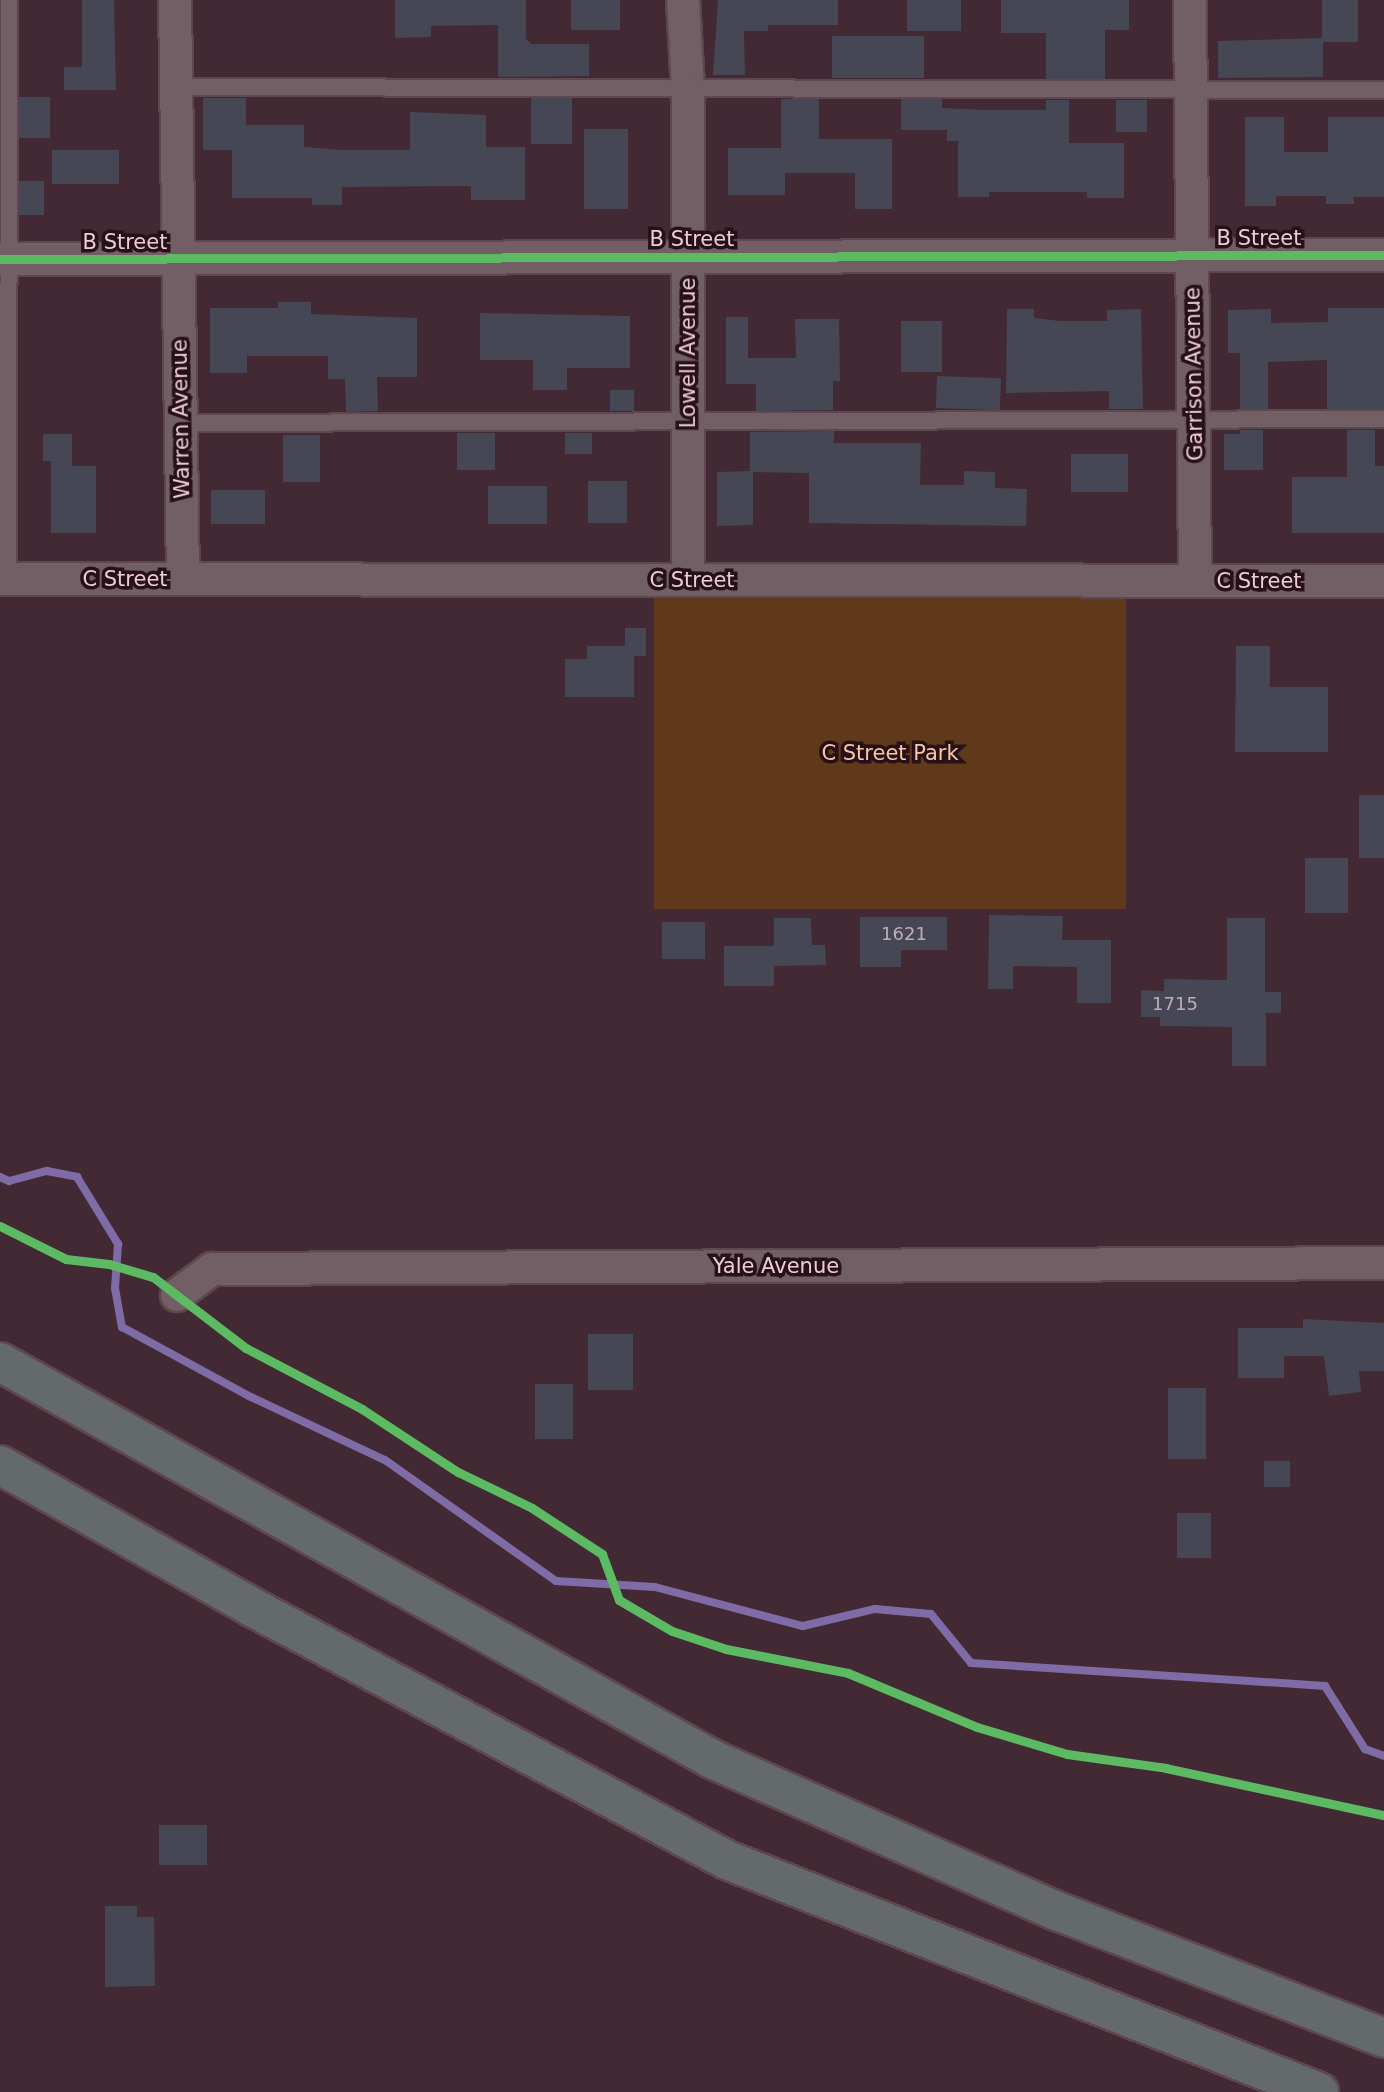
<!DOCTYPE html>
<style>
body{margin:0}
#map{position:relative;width:1384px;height:2092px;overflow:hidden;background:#432933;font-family:"DejaVu Sans",sans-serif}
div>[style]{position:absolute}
.green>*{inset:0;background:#60381a;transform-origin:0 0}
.stream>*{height:8px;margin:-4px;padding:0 4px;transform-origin:4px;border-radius:4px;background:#7f6ba5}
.building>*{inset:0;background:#454754;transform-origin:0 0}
.roads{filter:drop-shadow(2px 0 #5e474f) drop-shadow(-2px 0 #5e474f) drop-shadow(0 2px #5e474f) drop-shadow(0 -2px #5e474f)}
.service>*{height:16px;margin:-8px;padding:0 8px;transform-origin:8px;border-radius:8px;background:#725e65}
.minor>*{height:32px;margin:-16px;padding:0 16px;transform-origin:16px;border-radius:16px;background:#725e65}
.motorway>*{height:38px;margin:-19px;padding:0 19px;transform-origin:19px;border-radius:19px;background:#646a6c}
.cycleway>*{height:9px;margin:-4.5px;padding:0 4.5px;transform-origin:4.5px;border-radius:4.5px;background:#5cba63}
span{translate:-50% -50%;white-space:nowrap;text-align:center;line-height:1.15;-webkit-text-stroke:7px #271119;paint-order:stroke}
.number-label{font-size:18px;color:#c3abb6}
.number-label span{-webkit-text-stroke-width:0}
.street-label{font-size:21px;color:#edccd6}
.park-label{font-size:21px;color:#f8c6a1}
</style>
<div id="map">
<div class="green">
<div style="left:654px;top:598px;width:472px;height:311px"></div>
</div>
<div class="stream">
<div style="left:0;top:1177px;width:10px;rotate:24deg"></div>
<div style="left:9px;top:1181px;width:39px;rotate:-15deg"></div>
<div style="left:47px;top:1171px;width:31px;rotate:11deg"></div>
<div style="left:77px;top:1177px;width:79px;rotate:58.5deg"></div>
<div style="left:118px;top:1244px;width:44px;rotate:93.9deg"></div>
<div style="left:115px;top:1288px;width:40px;rotate:80deg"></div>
<div style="left:122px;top:1327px;width:147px;rotate:28.5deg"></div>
<div style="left:251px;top:1397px;width:148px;rotate:25.2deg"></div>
<div style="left:385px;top:1460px;width:209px;rotate:35.3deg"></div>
<div style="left:556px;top:1581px;width:99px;rotate:3.5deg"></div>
<div style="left:655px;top:1587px;width:153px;rotate:14.8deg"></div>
<div style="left:803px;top:1626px;width:74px;rotate:-13.3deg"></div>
<div style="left:875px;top:1609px;width:56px;rotate:5.1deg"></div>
<div style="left:931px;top:1614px;width:63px;rotate:50.8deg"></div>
<div style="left:971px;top:1663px;width:355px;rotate:3.7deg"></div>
<div style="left:1325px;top:1686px;width:75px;rotate:57.6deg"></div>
<div style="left:1365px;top:1749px;width:20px;rotate:20deg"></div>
</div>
<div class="building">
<div style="clip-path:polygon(82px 0,114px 0,116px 90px,64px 90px,64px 67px,82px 67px)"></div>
<div style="clip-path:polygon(395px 0,526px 0,526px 39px,531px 44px,589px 44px,589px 76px,498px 77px,498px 25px,431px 26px,431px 37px,395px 38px)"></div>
<div style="left:571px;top:0;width:49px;height:30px"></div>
<div style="clip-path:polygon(718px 0,838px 0,838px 25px,768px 25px,768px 31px,744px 31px,745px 75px,713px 75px)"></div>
<div style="left:907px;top:0;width:54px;height:31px"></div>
<div style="clip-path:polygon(1001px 0,1129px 0,1129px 30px,1105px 30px,1105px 79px,1046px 79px,1046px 33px,1001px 33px)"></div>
<div style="clip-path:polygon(1322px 0,1358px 0,1358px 42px,1323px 42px,1323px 77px,1218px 78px,1218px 41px,1322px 38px)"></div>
<div style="left:832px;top:36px;width:92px;height:42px"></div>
<div style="left:19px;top:97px;width:31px;height:41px"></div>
<div style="clip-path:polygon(203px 98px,246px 98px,246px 125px,304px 125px,304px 147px,342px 150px,410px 150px,410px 112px,486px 115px,486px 147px,525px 147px,525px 200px,471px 200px,471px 186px,342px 187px,342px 205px,312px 205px,312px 198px,232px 198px,232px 150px,203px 150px)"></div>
<div style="left:531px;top:98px;width:41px;height:46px"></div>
<div style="clip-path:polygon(781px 99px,819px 99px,819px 139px,892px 139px,892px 209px,855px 209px,855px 173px,785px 173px,785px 195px,728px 195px,728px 148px,781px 148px)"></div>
<div style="clip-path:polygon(901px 99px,942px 99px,942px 108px,989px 110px,1046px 110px,1046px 100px,1069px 100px,1069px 143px,1124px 143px,1124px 198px,1087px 198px,1087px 192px,989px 192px,989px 197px,958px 197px,958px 141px,947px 141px,947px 130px,901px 130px)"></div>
<div style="left:1116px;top:100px;width:31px;height:32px"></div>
<div style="clip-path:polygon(1245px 117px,1284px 117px,1284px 152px,1328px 152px,1328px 117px,1384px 117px,1384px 197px,1354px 197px,1354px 204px,1326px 204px,1326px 196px,1276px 196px,1276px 206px,1245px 206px)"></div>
<div style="left:584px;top:129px;width:44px;height:80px"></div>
<div style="left:119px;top:150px;width:34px;height:67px;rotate:90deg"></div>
<div style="left:19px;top:181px;width:25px;height:34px"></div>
<div style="clip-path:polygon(278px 302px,311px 302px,311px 314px,417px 318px,417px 377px,377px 377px,378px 411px,346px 412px,345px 379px,328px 379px,328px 356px,247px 356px,247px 373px,210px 373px,210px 308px,278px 308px)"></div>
<div style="clip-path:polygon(1328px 308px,1384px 308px,1384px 409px,1327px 409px,1327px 360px,1268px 362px,1268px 409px,1240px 409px,1240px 353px,1228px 353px,1228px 310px,1271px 309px,1271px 323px,1328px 322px)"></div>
<div style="clip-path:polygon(1007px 309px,1034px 309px,1034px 318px,1060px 321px,1107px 321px,1107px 310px,1141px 309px,1143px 409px,1109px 409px,1109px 391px,1006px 393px)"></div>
<div style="clip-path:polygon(480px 313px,630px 316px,630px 368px,567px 368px,567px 390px,533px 390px,533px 360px,480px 360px)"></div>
<div style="clip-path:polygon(726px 317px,748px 317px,748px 358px,796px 358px,795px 319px,839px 319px,840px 381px,833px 381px,833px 410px,756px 411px,756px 384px,726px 384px)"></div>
<div style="left:901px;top:321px;width:41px;height:51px"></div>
<div style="left:937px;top:376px;width:64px;height:32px;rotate:2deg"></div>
<div style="left:610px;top:390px;width:24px;height:21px"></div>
<div style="clip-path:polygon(1240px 430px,1263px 430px,1263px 470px,1224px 470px,1224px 434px,1240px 434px)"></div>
<div style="clip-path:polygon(1347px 430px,1375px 430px,1375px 466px,1384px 466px,1384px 533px,1292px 533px,1292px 477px,1347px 477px)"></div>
<div style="clip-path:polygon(834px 431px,834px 443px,921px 443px,920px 485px,964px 485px,964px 471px,995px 472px,995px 488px,1027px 489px,1026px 526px,809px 523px,809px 473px,753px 472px,753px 525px,717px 526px,717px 472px,750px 471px,750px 432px)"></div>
<div style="left:457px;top:433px;width:38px;height:37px"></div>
<div style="left:565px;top:433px;width:27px;height:21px"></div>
<div style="clip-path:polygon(43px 434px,72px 434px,72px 466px,96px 466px,96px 533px,51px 533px,51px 461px,43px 461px)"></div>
<div style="left:283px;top:435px;width:37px;height:47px"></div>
<div style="left:1071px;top:454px;width:57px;height:38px"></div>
<div style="left:588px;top:481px;width:39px;height:42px"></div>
<div style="left:488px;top:486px;width:59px;height:38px"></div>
<div style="left:211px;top:490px;width:54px;height:34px"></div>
<div style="clip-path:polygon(625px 628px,646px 628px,646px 656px,634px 656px,634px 697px,565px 697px,565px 659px,587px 659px,587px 646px,625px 646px)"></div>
<div style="clip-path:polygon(1236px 646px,1270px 646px,1270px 687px,1328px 687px,1328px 752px,1235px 752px)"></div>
<div style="left:1359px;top:795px;width:25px;height:63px"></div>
<div style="left:1305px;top:858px;width:43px;height:55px"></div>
<div style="clip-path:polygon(989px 915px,1063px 916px,1062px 940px,1111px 940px,1111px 1003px,1077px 1003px,1077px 967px,1013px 966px,1013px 989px,988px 989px)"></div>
<div style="clip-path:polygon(860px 917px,947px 917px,947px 950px,901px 950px,901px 967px,860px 967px)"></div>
<div style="clip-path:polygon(774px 918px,811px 918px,812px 945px,825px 945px,826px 965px,774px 966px,774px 986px,724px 986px,724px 946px,774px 946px)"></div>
<div style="clip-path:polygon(1227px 918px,1265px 918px,1265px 992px,1281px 992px,1281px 1013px,1266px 1013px,1266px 1066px,1232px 1066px,1232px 1027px,1160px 1026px,1160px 1017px,1141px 1017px,1141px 990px,1164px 991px,1164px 979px,1227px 980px)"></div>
<div style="left:662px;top:922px;width:43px;height:37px"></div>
<div style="clip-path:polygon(1303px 1319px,1384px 1323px,1384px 1371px,1359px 1371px,1361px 1392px,1329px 1396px,1324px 1356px,1284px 1356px,1284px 1378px,1238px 1378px,1238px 1328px,1303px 1328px)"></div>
<div style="left:588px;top:1334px;width:45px;height:56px"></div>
<div style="left:535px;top:1384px;width:38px;height:55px"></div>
<div style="left:1168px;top:1388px;width:38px;height:71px"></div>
<div style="left:1264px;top:1461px;width:26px;height:26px"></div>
<div style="left:1177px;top:1513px;width:34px;height:45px"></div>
<div style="left:159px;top:1825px;width:48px;height:40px"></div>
<div style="clip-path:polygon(105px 1906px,137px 1906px,137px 1917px,154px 1917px,155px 1986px,105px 1987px)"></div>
</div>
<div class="roads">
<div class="service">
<div style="left:176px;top:87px;width:1208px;rotate:0.14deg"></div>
<div style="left:183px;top:423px;width:1201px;rotate:-0.19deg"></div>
<div style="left:8px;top:579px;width:579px;rotate:-89.9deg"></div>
</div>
<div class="minor">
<div style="left:175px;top:0;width:579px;rotate:89.21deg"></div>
<div style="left:683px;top:0;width:89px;rotate:86.8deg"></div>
<div style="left:688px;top:89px;width:491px;rotate:90deg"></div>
<div style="left:1190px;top:0;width:581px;rotate:89.51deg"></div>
<div style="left:0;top:259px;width:1384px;rotate:-0.17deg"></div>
<div style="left:0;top:579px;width:1384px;rotate:0.08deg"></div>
<div style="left:177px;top:1295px;width:44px;rotate:-36.6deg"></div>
<div style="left:212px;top:1269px;width:1172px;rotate:-0.29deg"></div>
</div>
<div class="motorway">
<div style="left:0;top:1362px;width:815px;rotate:29.14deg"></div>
<div style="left:712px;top:1759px;width:377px;rotate:23.8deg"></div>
<div style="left:1057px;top:1911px;width:351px;rotate:21.2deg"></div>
<div style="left:0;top:1465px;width:287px;rotate:29.4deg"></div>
<div style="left:250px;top:1606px;width:540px;rotate:28.04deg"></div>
<div style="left:727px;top:1860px;width:636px;rotate:21.4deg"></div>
</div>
</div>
<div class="cycleway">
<div style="left:0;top:259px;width:1384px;rotate:-0.17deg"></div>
<div style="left:0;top:1226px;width:74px;rotate:26.6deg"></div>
<div style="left:66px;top:1259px;width:43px;rotate:6.6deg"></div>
<div style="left:109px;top:1264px;width:46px;rotate:16.5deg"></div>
<div style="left:153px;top:1277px;width:117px;rotate:37.4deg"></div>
<div style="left:246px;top:1348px;width:131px;rotate:27.7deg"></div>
<div style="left:362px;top:1409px;width:115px;rotate:33.3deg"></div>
<div style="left:458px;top:1472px;width:82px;rotate:25.9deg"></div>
<div style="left:532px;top:1508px;width:84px;rotate:33.3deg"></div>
<div style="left:602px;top:1554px;width:49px;rotate:69.7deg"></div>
<div style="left:619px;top:1600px;width:61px;rotate:30.3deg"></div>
<div style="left:672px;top:1631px;width:57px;rotate:18.4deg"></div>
<div style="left:726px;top:1649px;width:124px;rotate:11.1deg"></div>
<div style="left:848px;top:1673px;width:140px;rotate:22.7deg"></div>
<div style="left:977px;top:1727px;width:94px;rotate:16.7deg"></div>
<div style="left:1067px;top:1754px;width:100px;rotate:8deg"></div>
<div style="left:1166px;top:1768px;width:223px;rotate:12.2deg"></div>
</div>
<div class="number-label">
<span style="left:904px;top:934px">1621</span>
<span style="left:1175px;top:1004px">1715</span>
</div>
<div class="street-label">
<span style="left:1259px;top:238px">B Street</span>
<span style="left:692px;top:239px">B Street</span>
<span style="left:125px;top:242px">B Street</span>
<span style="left:688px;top:353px;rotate:-90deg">Lowell Avenue</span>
<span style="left:1194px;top:374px;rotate:-91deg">Garrison Avenue</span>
<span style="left:181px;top:419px;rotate:-91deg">Warren Avenue</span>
<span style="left:125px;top:579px">C Street</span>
<span style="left:692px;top:580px">C Street</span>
<span style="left:1259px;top:581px">C Street</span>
<span style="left:776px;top:1266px">Yale Avenue</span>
</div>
<div class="park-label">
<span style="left:890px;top:753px">C Street Park</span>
</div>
</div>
